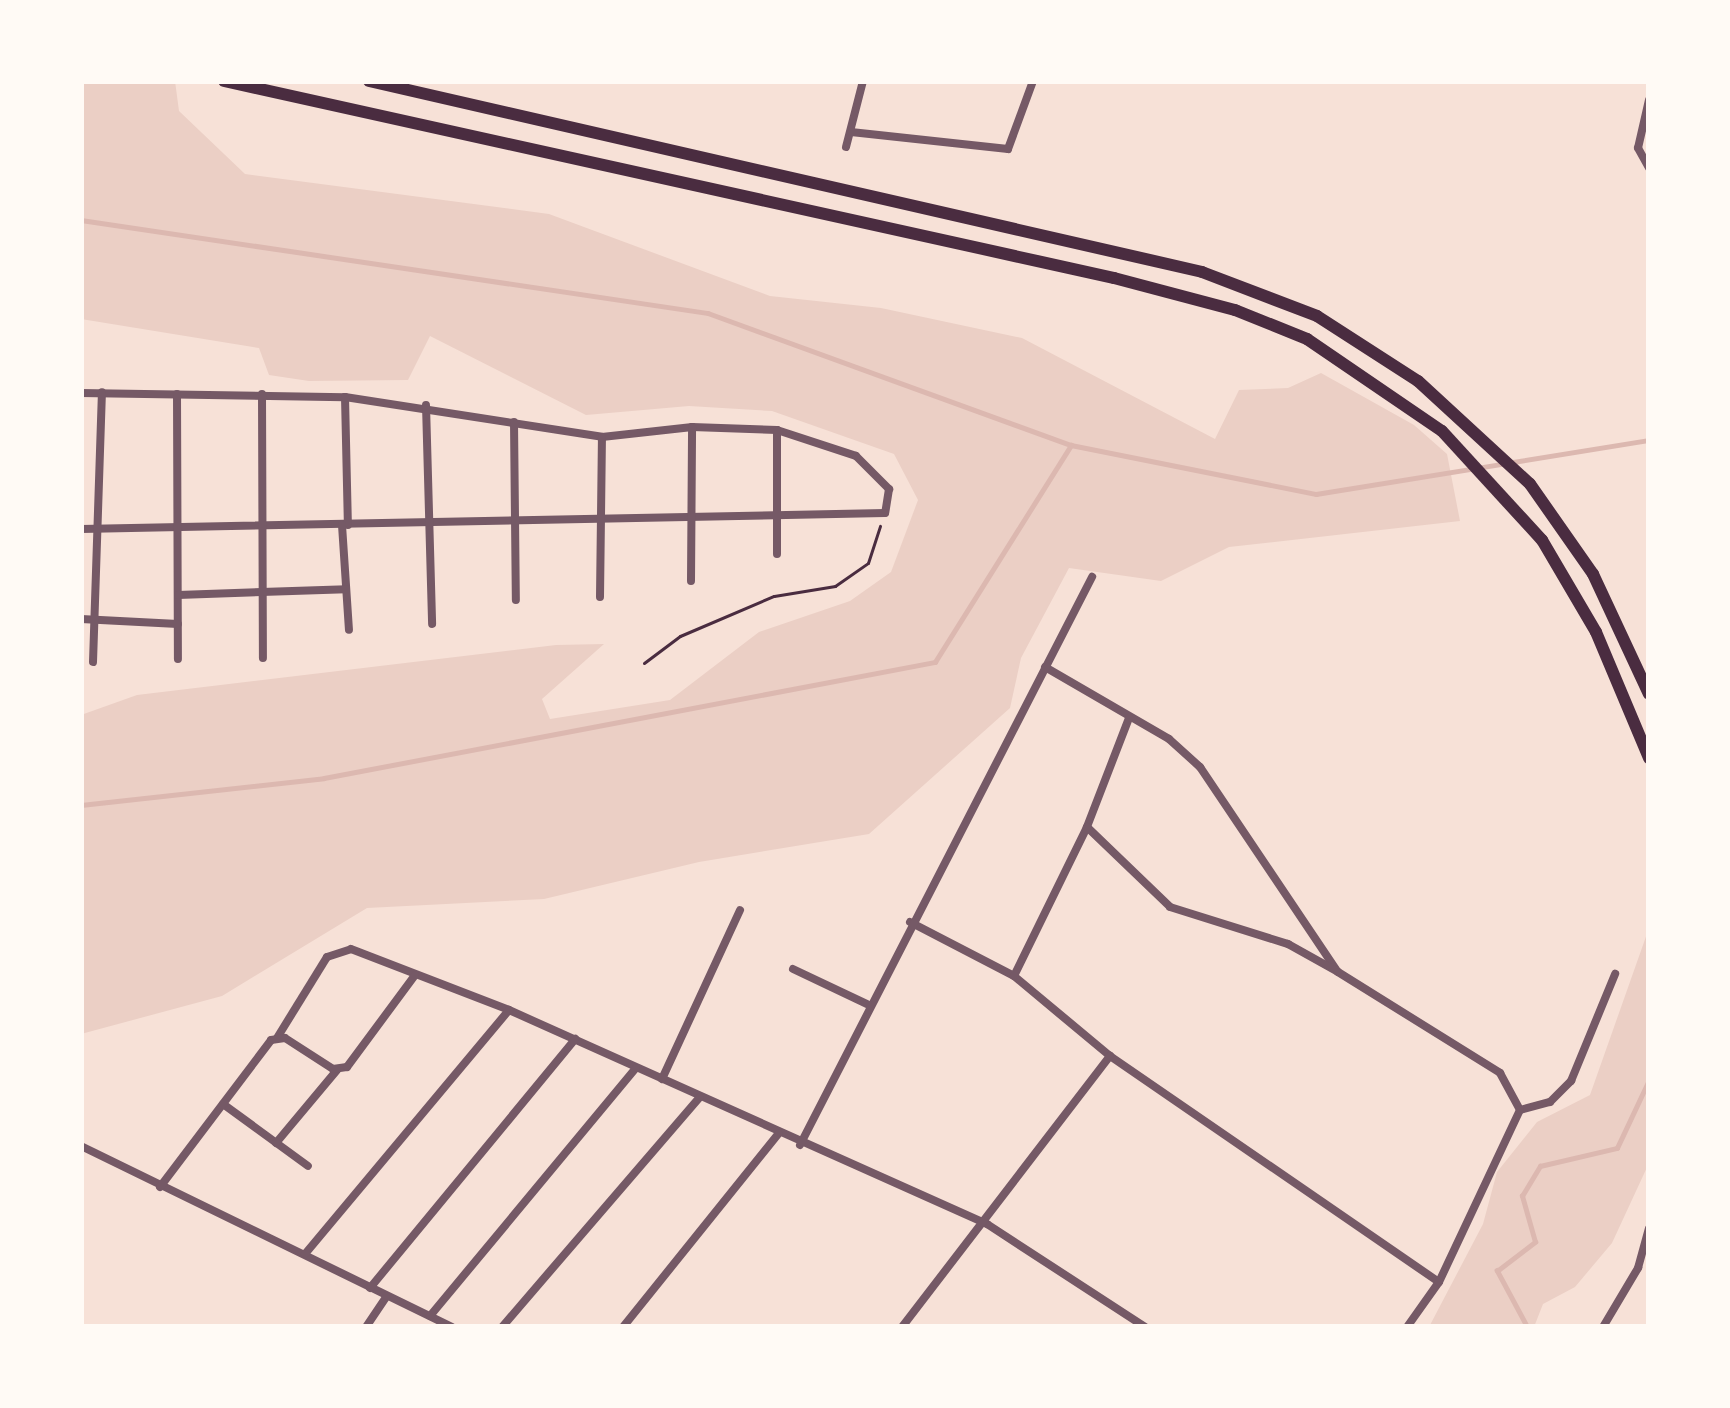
<!DOCTYPE html>
<style>
body{margin:0}
#map{position:relative;width:1730px;height:1408px;overflow:hidden;background:#f7e1d7;font-family:Poppins,sans-serif}
div>[style]{position:absolute}
.green>*{inset:0;background:#ebcfc5}
.stream>*{height:4.5px;margin:-2.25px;padding:0 2.25px;transform-origin:2.25px;border-radius:2.25px;background:#dcb8b0}
.path>*{height:3px;margin:-1.5px;padding:0 1.5px;transform-origin:1.5px;border-radius:1.5px;background:#4a2c40}
.minor>*{height:8px;margin:-4px;padding:0 4px;transform-origin:4px;border-radius:4px;background:#755966}
.trunk>*{height:12px;margin:-6px;padding:0 6px;transform-origin:6px;border-radius:6px;background:#4a2c40}
span{translate:-50% -50%;white-space:nowrap;text-align:center;line-height:1.15;-webkit-text-stroke:9px #fffaf5;paint-order:stroke}
.frame{position:absolute;inset:0;border:84px solid #fffaf5;pointer-events:none}
</style>
<div id="map">
<div class="green">
<div style="clip-path:polygon(81px 81px,175px 81px,179px 111px,245px 174px,549px 214px,770px 296px,881px 308px,1022px 338px,1215px 439px,1239px 390px,1288px 388px,1321px 373px,1414px 425px,1447px 454px,1460px 521px,1229px 547px,1161px 581px,1069px 568px,1021px 658px,1010px 708px,869px 834px,699px 862px,544px 899px,367px 908px,222px 996px,81px 1034px,81px 715px,137px 695px,556px 645px,604px 644px,542px 699px,550px 719px,670px 700px,759px 632px,850px 601px,891px 572px,918px 500px,894px 454px,772px 411px,689px 406px,586px 415px,430px 336px,408px 380px,309px 381px,269px 375px,259px 348px,81px 319px)"></div>
<div style="clip-path:polygon(1649px 928px,1649px 1163px,1612px 1243px,1575px 1287px,1543px 1304px,1534px 1327px,1429px 1327px,1483px 1224px,1497px 1172px,1537px 1122px,1590px 1095px)"></div>
</div>
<div class="stream">
<div style="left:81px;top:220px;width:634px;rotate:8.44deg"></div>
<div style="left:708px;top:313px;width:386px;rotate:20deg"></div>
<div style="left:1071px;top:445px;width:250px;rotate:11.3deg"></div>
<div style="left:1316px;top:494px;width:188px;rotate:-9.2deg"></div>
<div style="left:1513px;top:462px;width:138px;rotate:-9.2deg"></div>
<div style="left:81px;top:805px;width:244px;rotate:-6.3deg"></div>
<div style="left:324px;top:778px;width:622px;rotate:-10.75deg"></div>
<div style="left:935px;top:662px;width:256px;rotate:-57.9deg"></div>
<div style="left:1527px;top:1327px;width:64px;rotate:-118.2deg"></div>
<div style="left:1497px;top:1271px;width:48px;rotate:-37.3deg"></div>
<div style="left:1535px;top:1242px;width:48px;rotate:-105.8deg"></div>
<div style="left:1522px;top:1196px;width:35px;rotate:-59deg"></div>
<div style="left:1540px;top:1166px;width:79px;rotate:-13.2deg"></div>
<div style="left:1617px;top:1148px;width:75px;rotate:-64.8deg"></div>
</div>
<div class="path">
<div style="left:644px;top:663px;width:45px;rotate:-36.9deg"></div>
<div style="left:680px;top:636px;width:102px;rotate:-23.1deg"></div>
<div style="left:774px;top:596px;width:62px;rotate:-9.3deg"></div>
<div style="left:835px;top:586px;width:40px;rotate:-34.9deg"></div>
<div style="left:868px;top:563px;width:39px;rotate:-72deg"></div>
</div>
<div class="minor">
<div style="left:1649px;top:100px;width:49px;rotate:102.9deg"></div>
<div style="left:1638px;top:148px;width:23px;rotate:61deg"></div>
<div style="left:851px;top:132px;width:158px;rotate:6.2deg"></div>
<div style="left:1008px;top:149px;width:72px;rotate:-69.8deg"></div>
<div style="left:846px;top:147px;width:68px;rotate:-75.6deg"></div>
<div style="left:81px;top:393px;width:264px;rotate:0.9deg"></div>
<div style="left:345px;top:397px;width:260px;rotate:8.8deg"></div>
<div style="left:602px;top:437px;width:91px;rotate:-6.3deg"></div>
<div style="left:692px;top:427px;width:85px;rotate:2deg"></div>
<div style="left:777px;top:430px;width:83px;rotate:18.2deg"></div>
<div style="left:856px;top:456px;width:47px;rotate:45deg"></div>
<div style="left:889px;top:489px;width:24px;rotate:99deg"></div>
<div style="left:885px;top:513px;width:804px;rotate:178.86deg"></div>
<div style="left:177px;top:394px;width:265px;rotate:89.8deg"></div>
<div style="left:262px;top:394px;width:264px;rotate:89.8deg"></div>
<div style="left:345px;top:397px;width:128px;rotate:88.7deg"></div>
<div style="left:426px;top:405px;width:219px;rotate:88.4deg"></div>
<div style="left:514px;top:422px;width:178px;rotate:89.4deg"></div>
<div style="left:777px;top:430px;width:124px;rotate:90deg"></div>
<div style="left:342px;top:525px;width:105px;rotate:86.2deg"></div>
<div style="left:691px;top:581px;width:154px;rotate:-89.6deg"></div>
<div style="left:178px;top:595px;width:168px;rotate:-2deg"></div>
<div style="left:600px;top:597px;width:160px;rotate:-89.3deg"></div>
<div style="left:81px;top:619px;width:97px;rotate:3deg"></div>
<div style="left:93px;top:662px;width:270px;rotate:-88.1deg"></div>
<div style="left:1045px;top:667px;width:143px;rotate:30.1deg"></div>
<div style="left:1169px;top:739px;width:42px;rotate:42.1deg"></div>
<div style="left:1200px;top:767px;width:246px;rotate:56.1deg"></div>
<div style="left:1129px;top:718px;width:117px;rotate:111.1deg"></div>
<div style="left:1087px;top:827px;width:115px;rotate:43.9deg"></div>
<div style="left:1170px;top:907px;width:124px;rotate:17.4deg"></div>
<div style="left:1288px;top:944px;width:57px;rotate:29.2deg"></div>
<div style="left:1338px;top:972px;width:191px;rotate:31.9deg"></div>
<div style="left:1500px;top:1073px;width:42px;rotate:61.6deg"></div>
<div style="left:910px;top:922px;width:117px;rotate:27.4deg"></div>
<div style="left:1014px;top:976px;width:125px;rotate:39.8deg"></div>
<div style="left:1110px;top:1056px;width:399px;rotate:34.5deg"></div>
<div style="left:793px;top:969px;width:82px;rotate:25.3deg"></div>
<div style="left:1014px;top:976px;width:166px;rotate:-63.9deg"></div>
<div style="left:277px;top:1038px;width:95px;rotate:-58.3deg"></div>
<div style="left:327px;top:957px;width:25px;rotate:-18deg"></div>
<div style="left:351px;top:949px;width:169px;rotate:21.1deg"></div>
<div style="left:509px;top:1010px;width:524px;rotate:24.12deg"></div>
<div style="left:987px;top:1224px;width:189px;rotate:33.1deg"></div>
<div style="left:662px;top:1079px;width:186px;rotate:-65.2deg"></div>
<div style="left:223px;top:1104px;width:105px;rotate:36.1deg"></div>
<div style="left:1520px;top:1110px;width:31px;rotate:-15deg"></div>
<div style="left:1550px;top:1102px;width:30px;rotate:-45deg"></div>
<div style="left:1571px;top:1081px;width:116px;rotate:-67.6deg"></div>
<div style="left:276px;top:1143px;width:95px;rotate:-50.1deg"></div>
<div style="left:800px;top:1145px;width:639px;rotate:-62.79deg"></div>
<div style="left:81px;top:1146px;width:413px;rotate:26deg"></div>
<div style="left:160px;top:1187px;width:184px;rotate:-52.9deg"></div>
<div style="left:271px;top:1040px;width:14px;rotate:-8deg"></div>
<div style="left:285px;top:1038px;width:57px;rotate:32.9deg"></div>
<div style="left:333px;top:1069px;width:14px;rotate:-8deg"></div>
<div style="left:347px;top:1067px;width:114px;rotate:-53.5deg"></div>
<div style="left:305px;top:1254px;width:318px;rotate:-50.1deg"></div>
<div style="left:370px;top:1288px;width:323px;rotate:-50.5deg"></div>
<div style="left:430px;top:1316px;width:322px;rotate:-50.3deg"></div>
<div style="left:366px;top:1327px;width:37px;rotate:-56deg"></div>
<div style="left:502px;top:1327px;width:303px;rotate:-49.3deg"></div>
<div style="left:623px;top:1327px;width:248px;rotate:-51.2deg"></div>
<div style="left:902px;top:1327px;width:342px;rotate:-52.5deg"></div>
<div style="left:1407px;top:1327px;width:55px;rotate:-54.6deg"></div>
<div style="left:1439px;top:1282px;width:190px;rotate:-64.8deg"></div>
<div style="left:1603px;top:1327px;width:69px;rotate:-59.3deg"></div>
<div style="left:1638px;top:1268px;width:41px;rotate:-74.6deg"></div>
</div>
<div class="trunk">
<div style="left:224px;top:81px;width:912px;rotate:12.48deg"></div>
<div style="left:1114px;top:278px;width:125px;rotate:14.8deg"></div>
<div style="left:1235px;top:310px;width:78px;rotate:21.9deg"></div>
<div style="left:1307px;top:339px;width:163px;rotate:34.3deg"></div>
<div style="left:1442px;top:431px;width:148px;rotate:47.5deg"></div>
<div style="left:1542px;top:540px;width:107px;rotate:59.6deg"></div>
<div style="left:1596px;top:632px;width:137px;rotate:67.2deg"></div>
<div style="left:369px;top:81px;width:855px;rotate:12.91deg"></div>
<div style="left:1202px;top:272px;width:123px;rotate:20.9deg"></div>
<div style="left:1317px;top:316px;width:120px;rotate:32.8deg"></div>
<div style="left:1418px;top:381px;width:152px;rotate:42.6deg"></div>
<div style="left:1530px;top:484px;width:110px;rotate:55deg"></div>
<div style="left:1593px;top:574px;width:132px;rotate:65deg"></div>
</div>
<div class="frame"></div>
</div>
